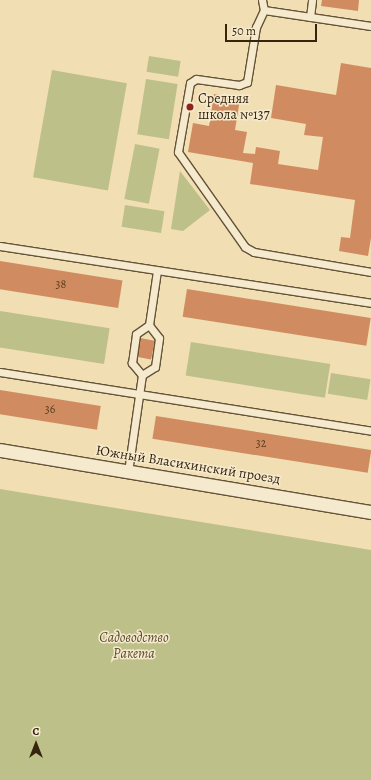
<!DOCTYPE html>
<meta charset="utf-8">
<style>
body{margin:0}
#map{position:relative;width:371px;height:780px;overflow:hidden;background:#f1deb3;font-family:Alegreya,serif}
div>[style]{position:absolute}
.green>*{inset:0;background:#bec089;transform-origin:0 0}
.building>*{inset:0;background:#d08c60;transform-origin:0 0}
.roads{filter:drop-shadow(1px 0 #645337) drop-shadow(-1px 0 #645337) drop-shadow(0 1px #645337) drop-shadow(0 -1px #645337)}
.service>*{height:7px;margin:-3.5px;padding:0 3.5px;transform-origin:3.5px;border-radius:3.5px;background:#f6eace}
.minor>*{height:13px;margin:-6.5px;padding:0 6.5px;transform-origin:6.5px;border-radius:6.5px;background:#f6eace}
.dots>*{width:11px;height:11px;translate:-50% -50%;box-sizing:border-box;border:2px solid #f6eace;border-radius:50%}
span{translate:-50% -50%;white-space:nowrap;text-align:center;line-height:1.15;-webkit-text-stroke:3px #f6eace;paint-order:stroke}
.number-label{font-size:12px;color:#5c3f22}
.number-label span{-webkit-text-stroke-width:0}
.poi-label{font-size:14px;color:#35250e}
.left{translate:0 -50%;text-align:left}
.street-label{font-size:14px;color:#35250e}
.park-label{font-size:14px;color:#574c2d;font-style:italic}
.north{position:absolute;left:16px;top:724px;width:40px;height:40px;-webkit-text-stroke:3px #f6eace;paint-order:stroke;rotate:0deg;font-size:11px;font-weight:700;line-height:16px;text-align:center;color:#35250e}
.north::after{content:'';display:block;margin:auto;width:14px;height:18px;background:#35250e;clip-path:polygon(50% 0,100% 100%,50% 72%,0 100%)}
.scale{position:absolute;left:225px;top:24px;width:92px;height:18px;box-sizing:border-box;border:2px solid #35250e;border-top:0;padding-left:5px;font-size:12px;line-height:14px;white-space:nowrap;color:#35250e;-webkit-text-stroke:3px #f6eace;paint-order:stroke}
</style>
<div id="map">
<div class="green">
<div style="left:149px;top:56px;width:32px;height:16px;rotate:9deg"></div>
<div style="left:52px;top:70px;width:76px;height:109px;rotate:10deg"></div>
<div style="left:146px;top:79px;width:32px;height:56px;rotate:9deg"></div>
<div style="left:135px;top:144px;width:25px;height:56px;rotate:11deg"></div>
<div style="clip-path:polygon(180px 171px,210px 210px,183px 231px,171px 229px)"></div>
<div style="left:125px;top:205px;width:40px;height:22px;rotate:9deg"></div>
<div style="left:0;top:311px;width:111px;height:36px;rotate:9deg"></div>
<div style="left:191px;top:342px;width:141px;height:34px;rotate:9deg"></div>
<div style="left:331px;top:373px;width:40px;height:21px;rotate:9deg"></div>
<div style="clip-path:polygon(0 489px,371px 550px,371px 780px,0 780px)"></div>
</div>
<div class="building">
<div style="clip-path:polygon(322px 0,359px 0,358px 11px,321px 6px)"></div>
<div style="clip-path:polygon(341px 63px,371px 68px,371px 238px,368px 256px,339px 251px,341px 237px,350px 238px,355px 200px,250px 184px,253px 163px,188px 152px,193px 123px,209px 126px,214px 94px,240px 99px,235px 130px,247px 132px,243px 153px,255px 154px,256px 147px,280px 151px,278px 164px,318px 170px,323px 137px,304px 135px,306px 124px,271px 118px,276px 85px,336px 95px)"></div>
<div style="left:0;top:261px;width:124px;height:28px;rotate:9deg"></div>
<div style="left:187px;top:289px;width:186px;height:28px;rotate:9deg"></div>
<div style="left:140px;top:338px;width:15px;height:19px;rotate:11deg"></div>
<div style="left:0;top:390px;width:102px;height:24px;rotate:9deg"></div>
<div style="left:156px;top:416px;width:218px;height:23px;rotate:9deg"></div>
</div>
<div class="roads">
<div class="service">
<div style="left:262px;top:0;width:10px;rotate:79deg"></div>
<div style="left:264px;top:10px;width:108px;rotate:8.5deg"></div>
<div style="left:264px;top:10px;width:19px;rotate:115deg"></div>
<div style="left:256px;top:27px;width:56px;rotate:99.3deg"></div>
<div style="left:247px;top:82px;width:9px;rotate:159deg"></div>
<div style="left:239px;top:85px;width:43px;rotate:-172.1deg"></div>
<div style="left:196px;top:79px;width:7px;rotate:146deg"></div>
<div style="left:190px;top:83px;width:70px;rotate:99.9deg"></div>
<div style="left:178px;top:152px;width:116px;rotate:54.8deg"></div>
<div style="left:245px;top:247px;width:10px;rotate:29deg"></div>
<div style="left:254px;top:252px;width:119px;rotate:9.7deg"></div>
<div style="left:310px;top:17px;width:17px;rotate:-83deg"></div>
<div style="left:0;top:246px;width:375px;rotate:8.7deg"></div>
<div style="left:0;top:372px;width:376px;rotate:9deg"></div>
<div style="left:142px;top:375px;width:15px;rotate:-32deg"></div>
<div style="left:155px;top:367px;width:29px;rotate:-82deg"></div>
<div style="left:159px;top:338px;width:16px;rotate:-128deg"></div>
<div style="left:128px;top:472px;width:98px;rotate:-81.8deg"></div>
<div style="left:142px;top:375px;width:16px;rotate:-130deg"></div>
<div style="left:132px;top:363px;width:29px;rotate:-82deg"></div>
<div style="left:136px;top:334px;width:16px;rotate:-35deg"></div>
<div style="left:149px;top:325px;width:55px;rotate:-81.6deg"></div>
</div>
<div class="minor">
<div style="left:0;top:450px;width:376px;rotate:9.5deg"></div>
</div>
</div>
<div class="dots">
<div style="left:190px;top:107px;background:#8f2418"></div>
</div>
<div class="number-label">
<span style="left:61px;top:285px">38</span>
<span style="left:50px;top:410px">36</span>
<span style="left:261px;top:444px">32</span>
</div>
<div class="poi-label">
<span class="left" style="left:198px;top:107px">Средняя<br>школа №137</span>
</div>
<div class="street-label">
<span style="left:188px;top:465px;rotate:9deg">Южный Власихинский проезд</span>
</div>
<div class="park-label">
<span style="left:134px;top:646px">Садоводство<br>Ракета</span>
</div>
<div class="north">С</div>
<div class="scale">50 m</div>
</div>
